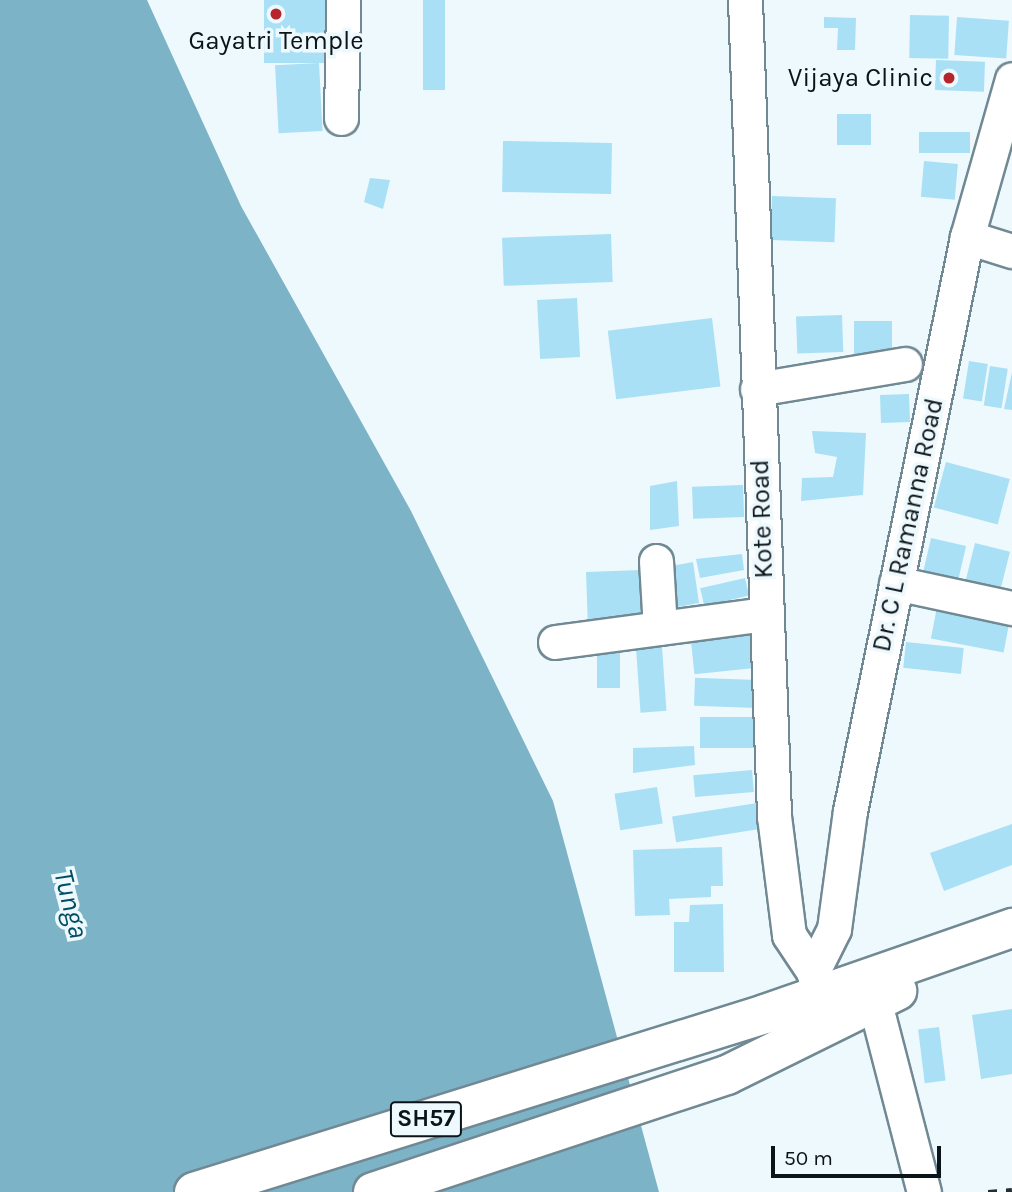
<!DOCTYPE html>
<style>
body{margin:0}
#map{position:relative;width:1012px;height:1192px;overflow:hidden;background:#eef9fd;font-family:Karla,sans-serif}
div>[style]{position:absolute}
.water>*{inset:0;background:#7db3c7}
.building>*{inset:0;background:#a9e0f5;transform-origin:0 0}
.roads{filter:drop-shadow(2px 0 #718993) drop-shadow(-2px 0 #718993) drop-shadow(0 2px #718993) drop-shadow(0 -2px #718993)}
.minor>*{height:33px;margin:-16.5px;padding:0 16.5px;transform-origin:16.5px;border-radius:16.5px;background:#fff}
.major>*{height:38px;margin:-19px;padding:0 19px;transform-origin:19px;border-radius:19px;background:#fff}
.rail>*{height:5px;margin-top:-2.5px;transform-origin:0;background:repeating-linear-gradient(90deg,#242d31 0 9px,transparent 0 18px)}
.dots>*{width:19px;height:19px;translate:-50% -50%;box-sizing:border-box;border:4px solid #eef9fd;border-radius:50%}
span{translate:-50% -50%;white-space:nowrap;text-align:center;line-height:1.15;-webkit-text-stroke:7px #eef9fd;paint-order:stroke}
.shield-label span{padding:2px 5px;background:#eef9fd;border:2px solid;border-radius:5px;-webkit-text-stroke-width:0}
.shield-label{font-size:24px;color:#0b1418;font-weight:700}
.poi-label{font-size:26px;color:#0b1418}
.right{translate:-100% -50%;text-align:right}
.street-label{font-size:26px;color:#0b1418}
.water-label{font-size:28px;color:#004e63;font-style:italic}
.scale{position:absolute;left:771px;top:1146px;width:170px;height:32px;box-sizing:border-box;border:4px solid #0b1418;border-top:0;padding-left:9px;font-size:21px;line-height:24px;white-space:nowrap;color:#0b1418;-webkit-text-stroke:5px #eef9fd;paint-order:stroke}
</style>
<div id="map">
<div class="water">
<div style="clip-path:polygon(0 0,147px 0,241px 206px,411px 511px,553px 801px,659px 1192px,0 1192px)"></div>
</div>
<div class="building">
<div style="left:264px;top:0;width:65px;height:63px"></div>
<div style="left:423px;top:0;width:22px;height:90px"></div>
<div style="left:910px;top:15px;width:39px;height:43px;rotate:1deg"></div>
<div style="clip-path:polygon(824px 17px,856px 18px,855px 50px,837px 50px,838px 28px,824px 28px)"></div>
<div style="left:957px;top:17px;width:52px;height:38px;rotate:4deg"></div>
<div style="left:936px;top:60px;width:49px;height:30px;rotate:2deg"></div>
<div style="left:319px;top:63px;width:68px;height:44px;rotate:87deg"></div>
<div style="left:837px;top:114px;width:34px;height:31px"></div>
<div style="left:919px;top:132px;width:51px;height:21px"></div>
<div style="left:503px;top:141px;width:109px;height:51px;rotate:1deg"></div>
<div style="left:924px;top:161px;width:34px;height:36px;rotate:5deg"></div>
<div style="clip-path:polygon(370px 178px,390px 180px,383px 209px,364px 202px)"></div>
<div style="left:772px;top:196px;width:64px;height:44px;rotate:2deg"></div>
<div style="left:611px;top:234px;width:48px;height:109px;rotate:88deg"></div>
<div style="left:577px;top:298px;width:59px;height:40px;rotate:87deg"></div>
<div style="left:842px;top:315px;width:37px;height:46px;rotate:88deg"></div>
<div style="left:712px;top:318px;width:69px;height:105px;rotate:83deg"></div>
<div style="left:854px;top:321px;width:38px;height:34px"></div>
<div style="left:969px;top:361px;width:19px;height:38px;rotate:9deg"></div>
<div style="left:990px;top:366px;width:18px;height:40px;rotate:9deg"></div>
<div style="clip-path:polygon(1012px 372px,1012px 410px,1004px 409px)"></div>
<div style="left:909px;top:394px;width:28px;height:29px;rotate:88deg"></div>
<div style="clip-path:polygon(812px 431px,866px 433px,863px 495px,801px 501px,802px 478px,833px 477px,837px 457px,815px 453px)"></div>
<div style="left:946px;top:462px;width:66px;height:47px;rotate:15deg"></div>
<div style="clip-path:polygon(677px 481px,679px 526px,650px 530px,650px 486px)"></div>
<div style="left:743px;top:485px;width:32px;height:51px;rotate:88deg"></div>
<div style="left:931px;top:538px;width:36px;height:43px;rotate:13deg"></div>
<div style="left:975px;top:543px;width:36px;height:45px;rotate:14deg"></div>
<div style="clip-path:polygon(742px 554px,744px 570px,700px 578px,696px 559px)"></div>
<div style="clip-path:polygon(693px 562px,699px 603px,661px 610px,661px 568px)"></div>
<div style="left:641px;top:570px;width:47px;height:55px;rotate:88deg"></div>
<div style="left:745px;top:578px;width:18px;height:46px;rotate:77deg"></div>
<div style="left:937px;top:607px;width:74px;height:32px;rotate:11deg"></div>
<div style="left:761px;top:628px;width:39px;height:71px;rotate:84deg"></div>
<div style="left:906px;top:642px;width:58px;height:26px;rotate:6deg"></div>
<div style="left:662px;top:647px;width:64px;height:26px;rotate:86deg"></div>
<div style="left:597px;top:653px;width:23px;height:35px"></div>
<div style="left:757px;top:680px;width:28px;height:62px;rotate:92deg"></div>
<div style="left:755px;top:717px;width:31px;height:55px;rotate:90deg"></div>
<div style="clip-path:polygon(694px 746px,695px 765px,633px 773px,633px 748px)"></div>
<div style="left:752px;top:770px;width:22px;height:59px;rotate:85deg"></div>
<div style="left:657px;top:787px;width:37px;height:43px;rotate:81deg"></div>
<div style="left:757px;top:803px;width:26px;height:86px;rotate:81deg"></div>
<div style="clip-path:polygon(1012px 824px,1012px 865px,944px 891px,930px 853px)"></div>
<div style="clip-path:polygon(722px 847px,723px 886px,711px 886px,711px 897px,669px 899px,670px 915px,635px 916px,633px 850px)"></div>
<div style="clip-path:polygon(723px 904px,724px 972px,674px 972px,674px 922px,689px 922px,690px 905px)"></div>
<div style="clip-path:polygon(1012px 1009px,1012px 1074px,981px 1079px,972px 1015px)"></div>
<div style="left:939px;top:1027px;width:54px;height:21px;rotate:83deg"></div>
</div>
<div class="roads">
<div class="minor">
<div style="left:745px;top:0;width:817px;rotate:87.96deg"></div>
<div style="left:774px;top:816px;width:120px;rotate:82.8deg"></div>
<div style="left:789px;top:935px;width:43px;rotate:56.3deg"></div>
<div style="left:813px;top:971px;width:50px;rotate:74.8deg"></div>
<div style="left:341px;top:118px;width:118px;rotate:-89deg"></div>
<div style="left:967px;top:237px;width:47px;rotate:17.3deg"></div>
<div style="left:757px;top:389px;width:150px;rotate:-9.6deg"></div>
<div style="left:656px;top:561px;width:67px;rotate:86.6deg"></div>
<div style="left:896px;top:583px;width:119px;rotate:12.2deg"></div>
<div style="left:555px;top:642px;width:213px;rotate:-7.6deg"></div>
<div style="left:813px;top:971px;width:47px;rotate:-63.4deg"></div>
<div style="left:834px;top:929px;width:119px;rotate:-82.3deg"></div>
<div style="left:850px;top:811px;width:586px;rotate:-78.48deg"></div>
<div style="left:967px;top:237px;width:164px;rotate:-74.1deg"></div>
<div style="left:874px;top:999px;width:199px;rotate:75.5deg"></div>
</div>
<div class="major">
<div style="left:194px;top:1192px;width:598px;rotate:-17.31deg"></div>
<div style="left:765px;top:1014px;width:262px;rotate:-19.2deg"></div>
<div style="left:373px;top:1192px;width:373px;rotate:-18.3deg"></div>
<div style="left:727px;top:1075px;width:190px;rotate:-26.3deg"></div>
</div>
</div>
<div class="rail">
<div style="left:988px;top:1192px;width:24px;rotate:-5deg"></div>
</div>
<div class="dots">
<div style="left:276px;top:14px;background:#b5252b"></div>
<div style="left:949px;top:78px;background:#b5252b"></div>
</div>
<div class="shield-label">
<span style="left:426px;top:1119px">SH57</span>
</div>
<div class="poi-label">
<span style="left:276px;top:41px">Gayatri Temple</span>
<span class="right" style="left:933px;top:78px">Vijaya Clinic</span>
</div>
<div class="street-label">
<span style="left:762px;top:519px;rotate:-92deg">Kote Road</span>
<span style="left:908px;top:525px;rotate:-78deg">Dr. C L Ramanna Road</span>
</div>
<div class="water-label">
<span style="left:71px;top:904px;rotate:76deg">Tunga</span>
</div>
<div class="scale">50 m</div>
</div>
